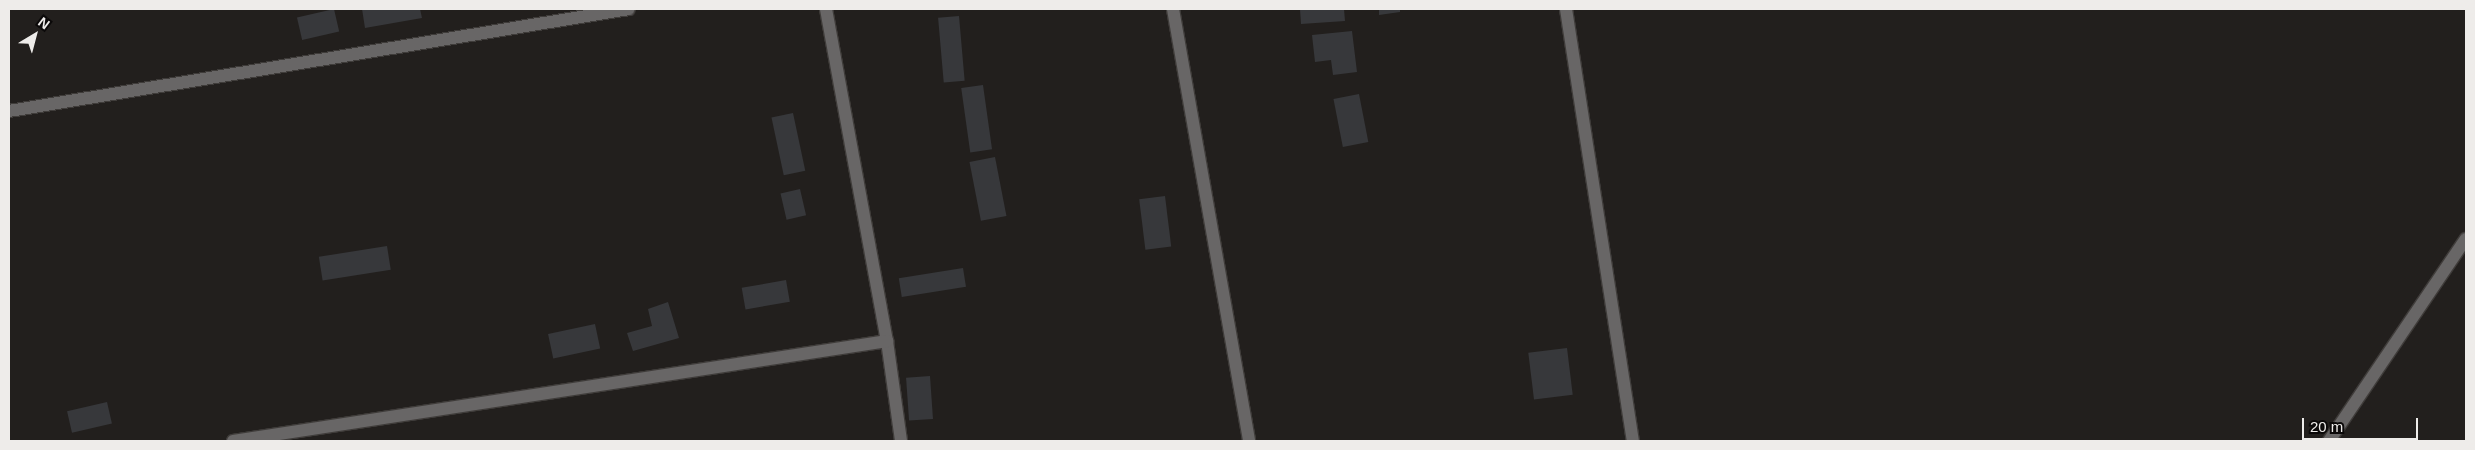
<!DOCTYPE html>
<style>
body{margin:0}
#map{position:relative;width:2475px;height:450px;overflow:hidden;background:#221f1d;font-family:Arial,sans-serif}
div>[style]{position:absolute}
.building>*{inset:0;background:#37383b;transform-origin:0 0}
.roads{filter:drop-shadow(1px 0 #3f3c3a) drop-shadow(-1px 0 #3f3c3a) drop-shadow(0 1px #3f3c3a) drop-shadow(0 -1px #3f3c3a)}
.minor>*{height:12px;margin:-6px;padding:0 6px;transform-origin:6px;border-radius:6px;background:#686666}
span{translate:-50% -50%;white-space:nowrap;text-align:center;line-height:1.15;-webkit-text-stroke:4.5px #0b0909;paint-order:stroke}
.frame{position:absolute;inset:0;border:10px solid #eeecea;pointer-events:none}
.north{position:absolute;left:10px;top:10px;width:50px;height:50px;-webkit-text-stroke:4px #0b0909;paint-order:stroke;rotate:37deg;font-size:14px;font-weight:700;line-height:20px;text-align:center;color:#eeecea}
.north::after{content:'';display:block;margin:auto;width:18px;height:22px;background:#eeecea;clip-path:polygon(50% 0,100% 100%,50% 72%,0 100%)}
.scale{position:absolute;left:2302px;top:418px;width:116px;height:22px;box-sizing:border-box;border:2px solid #eeecea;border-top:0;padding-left:6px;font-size:15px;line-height:18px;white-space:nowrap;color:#eeecea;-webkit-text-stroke:4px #0b0909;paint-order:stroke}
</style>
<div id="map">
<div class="building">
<div style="left:334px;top:9px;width:23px;height:38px;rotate:77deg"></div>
<div style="clip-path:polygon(362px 9px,420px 9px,422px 18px,365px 28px)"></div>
<div style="clip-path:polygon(1300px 9px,1344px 9px,1345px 21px,1301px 24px)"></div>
<div style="clip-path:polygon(1379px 9px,1400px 9px,1400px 12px,1379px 15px)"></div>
<div style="left:959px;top:16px;width:65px;height:21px;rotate:85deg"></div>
<div style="clip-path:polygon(1352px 31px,1357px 72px,1333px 75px,1331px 60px,1315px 62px,1312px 35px)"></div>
<div style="left:983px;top:85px;width:65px;height:22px;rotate:82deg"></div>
<div style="left:1359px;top:94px;width:49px;height:26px;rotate:79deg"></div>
<div style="left:793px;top:113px;width:59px;height:22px;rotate:78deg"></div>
<div style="left:995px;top:157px;width:60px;height:26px;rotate:79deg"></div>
<div style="left:800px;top:189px;width:27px;height:20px;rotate:77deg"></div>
<div style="left:1165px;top:196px;width:51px;height:26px;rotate:83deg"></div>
<div style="left:387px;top:246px;width:24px;height:69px;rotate:81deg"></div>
<div style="left:963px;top:268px;width:19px;height:65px;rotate:81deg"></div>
<div style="left:786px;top:280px;width:22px;height:45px;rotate:80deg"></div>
<div style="clip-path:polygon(668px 302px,679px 338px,633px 351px,627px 333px,652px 326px,648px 309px)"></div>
<div style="left:595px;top:324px;width:25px;height:48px;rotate:78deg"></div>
<div style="left:1567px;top:348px;width:47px;height:39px;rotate:83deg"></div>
<div style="left:930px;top:376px;width:43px;height:24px;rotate:86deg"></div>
<div style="left:107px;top:402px;width:22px;height:41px;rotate:77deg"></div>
</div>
<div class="roads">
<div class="minor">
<div style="left:826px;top:9px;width:338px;rotate:79.6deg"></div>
<div style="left:887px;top:341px;width:101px;rotate:82deg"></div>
<div style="left:1173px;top:9px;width:439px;rotate:80deg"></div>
<div style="left:1566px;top:9px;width:437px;rotate:81.2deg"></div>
<div style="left:9px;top:111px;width:628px;rotate:-9.34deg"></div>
<div style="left:233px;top:441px;width:662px;rotate:-8.69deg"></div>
<div style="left:2329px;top:441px;width:244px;rotate:-55.9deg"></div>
</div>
</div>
<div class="frame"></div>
<div class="north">N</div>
<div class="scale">20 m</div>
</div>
